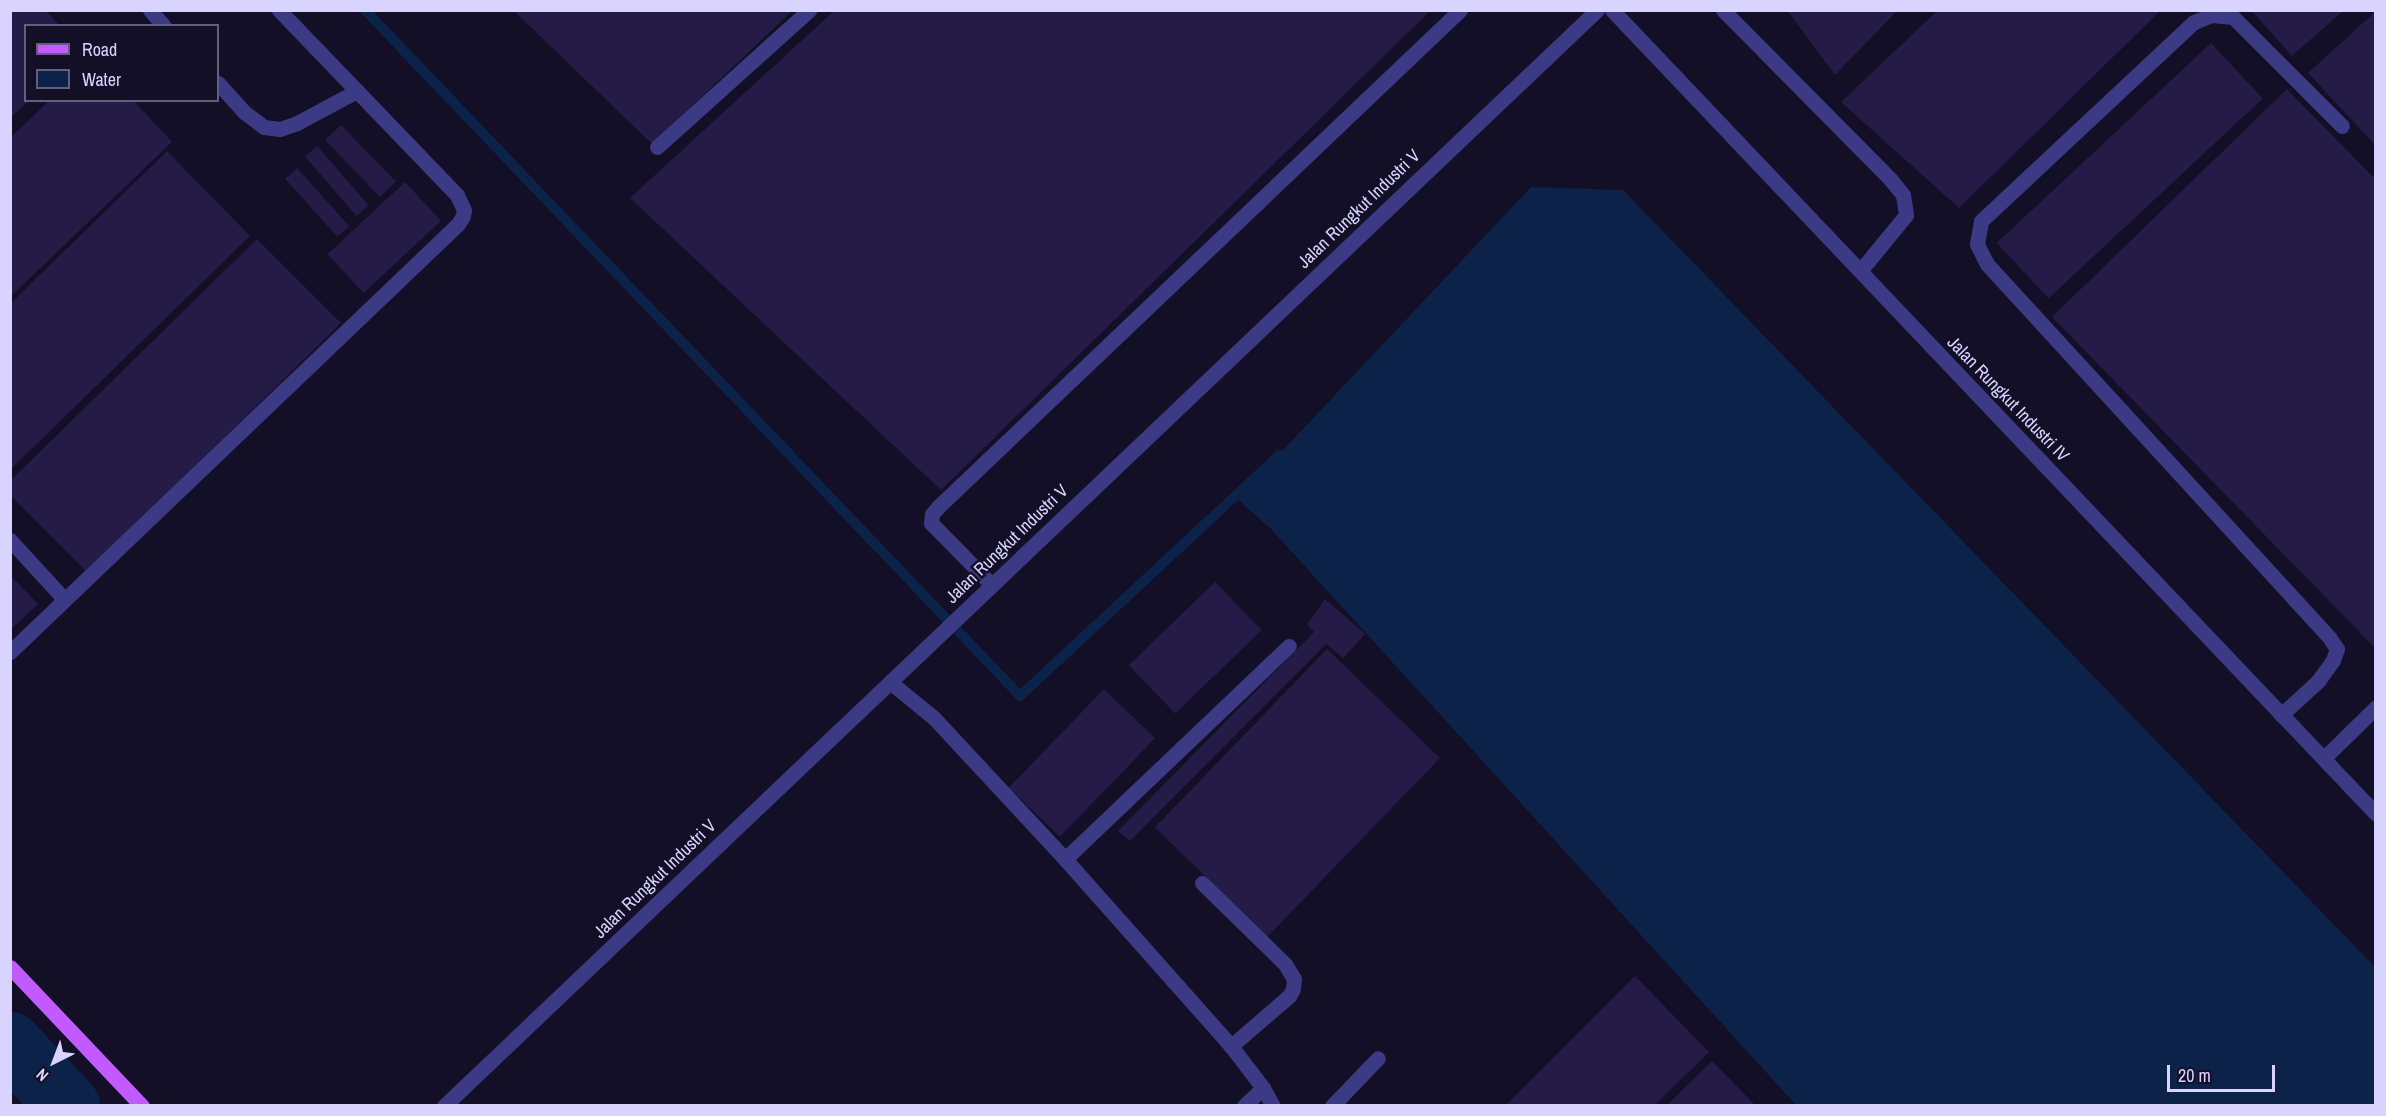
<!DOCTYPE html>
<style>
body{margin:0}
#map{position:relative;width:2386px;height:1116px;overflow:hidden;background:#130f26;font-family:"Archivo Narrow",sans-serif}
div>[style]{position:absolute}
.water>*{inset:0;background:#0c2248}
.stream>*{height:10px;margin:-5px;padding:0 5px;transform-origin:5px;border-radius:5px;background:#0c2248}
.river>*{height:64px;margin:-32px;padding:0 32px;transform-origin:32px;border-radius:32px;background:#0c2248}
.building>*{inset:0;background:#241b47;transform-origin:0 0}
.service>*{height:15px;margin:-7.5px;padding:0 7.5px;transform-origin:7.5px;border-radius:7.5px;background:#3d3a85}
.minor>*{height:15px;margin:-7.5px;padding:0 7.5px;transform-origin:7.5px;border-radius:7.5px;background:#3d3a85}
.primary>*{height:15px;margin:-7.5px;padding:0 7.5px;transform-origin:7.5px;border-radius:7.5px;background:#c25bff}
span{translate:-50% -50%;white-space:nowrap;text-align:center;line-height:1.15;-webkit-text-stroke:5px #130f26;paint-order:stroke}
.street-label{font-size:18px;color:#d9d4ff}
.frame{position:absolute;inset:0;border:12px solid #d9d4ff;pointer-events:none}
.legend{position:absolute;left:24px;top:24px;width:195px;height:78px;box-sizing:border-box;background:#130f26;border:2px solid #625e7d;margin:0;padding:8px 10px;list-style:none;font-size:18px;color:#d9d4ff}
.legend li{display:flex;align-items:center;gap:12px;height:30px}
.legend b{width:30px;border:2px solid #625e7d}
.north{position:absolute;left:24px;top:1032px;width:60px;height:60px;-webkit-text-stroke:4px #130f26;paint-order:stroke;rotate:222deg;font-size:16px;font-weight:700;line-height:24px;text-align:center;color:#d9d4ff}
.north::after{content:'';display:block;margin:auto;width:21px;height:27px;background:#d9d4ff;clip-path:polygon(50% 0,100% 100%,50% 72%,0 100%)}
.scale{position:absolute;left:2167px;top:1065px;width:108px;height:27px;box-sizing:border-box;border:3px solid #d9d4ff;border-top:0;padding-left:8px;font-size:18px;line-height:21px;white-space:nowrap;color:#d9d4ff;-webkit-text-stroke:4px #130f26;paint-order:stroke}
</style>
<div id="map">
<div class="water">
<div style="clip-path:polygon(1531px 187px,1623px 190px,2375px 967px,2375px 1105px,1796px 1105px,1271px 529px,1237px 499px)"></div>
</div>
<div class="stream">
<div style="left:365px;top:10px;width:948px;rotate:46.32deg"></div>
<div style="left:1020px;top:696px;width:354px;rotate:-42.9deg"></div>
</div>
<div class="river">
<div style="left:10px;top:1044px;width:85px;rotate:46.9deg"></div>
</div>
<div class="building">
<div style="clip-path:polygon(10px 10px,45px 10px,60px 26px,26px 26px,26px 100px,30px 100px,10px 118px)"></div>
<div style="clip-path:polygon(513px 10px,793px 10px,652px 144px)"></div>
<div style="clip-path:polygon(835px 10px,1431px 10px,941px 490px,630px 198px)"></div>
<div style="clip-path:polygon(1787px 10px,1898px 10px,1835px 75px)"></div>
<div style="clip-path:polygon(1938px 10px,2161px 10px,1959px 208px,1841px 102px)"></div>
<div style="clip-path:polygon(2251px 10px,2344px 10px,2292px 56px)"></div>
<div style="clip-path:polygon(2376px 11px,2376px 146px,2308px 73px)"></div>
<div style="left:2211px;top:43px;width:76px;height:293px;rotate:47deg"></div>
<div style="clip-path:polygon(2287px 89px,2376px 180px,2376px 649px,2052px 317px)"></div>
<div style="clip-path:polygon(50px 100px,133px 100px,172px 142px,10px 297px,10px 138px)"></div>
<div style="left:341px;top:125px;width:79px;height:22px;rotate:46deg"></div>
<div style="left:317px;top:146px;width:79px;height:16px;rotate:49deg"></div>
<div style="clip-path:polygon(167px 151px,250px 236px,10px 470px,10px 304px)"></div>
<div style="left:297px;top:168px;width:78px;height:16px;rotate:48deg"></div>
<div style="left:405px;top:182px;width:53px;height:106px;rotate:47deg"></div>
<div style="clip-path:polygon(257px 239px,341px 323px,87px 572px,10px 495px,10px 481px)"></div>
<div style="clip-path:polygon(10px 575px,38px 604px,10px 630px)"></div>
<div style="left:1215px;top:582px;width:67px;height:120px;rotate:46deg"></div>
<div style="clip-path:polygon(1325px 599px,1365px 634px,1343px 658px,1326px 644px,1130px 841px,1118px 831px,1314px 632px,1307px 624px)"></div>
<div style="left:1327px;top:649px;width:157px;height:248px;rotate:44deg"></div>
<div style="left:1104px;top:689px;width:71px;height:137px;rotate:44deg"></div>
<div style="clip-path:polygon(1635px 976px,1709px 1052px,1654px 1106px,1505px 1106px)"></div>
<div style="clip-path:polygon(1712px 1061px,1756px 1106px,1666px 1106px)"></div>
</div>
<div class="service">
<div style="left:150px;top:10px;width:21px;rotate:49deg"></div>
<div style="left:1723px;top:10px;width:239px;rotate:45.3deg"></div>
<div style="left:1891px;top:180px;width:19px;rotate:51deg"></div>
<div style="left:1903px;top:195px;width:20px;rotate:81deg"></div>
<div style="left:1906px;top:215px;width:72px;rotate:129.4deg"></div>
<div style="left:218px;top:83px;width:39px;rotate:48deg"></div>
<div style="left:244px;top:112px;width:25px;rotate:37deg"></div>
<div style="left:264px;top:127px;width:16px;rotate:7deg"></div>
<div style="left:280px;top:129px;width:18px;rotate:-19deg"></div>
<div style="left:297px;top:123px;width:68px;rotate:-28.1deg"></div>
<div style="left:657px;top:147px;width:205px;rotate:-42deg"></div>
<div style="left:10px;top:540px;width:80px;rotate:47.5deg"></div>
<div style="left:992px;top:585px;width:87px;rotate:-134.5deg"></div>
<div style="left:931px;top:523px;width:9px;rotate:-84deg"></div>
<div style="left:932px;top:514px;width:9px;rotate:-49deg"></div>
<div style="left:938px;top:507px;width:721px;rotate:-43.59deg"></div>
<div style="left:10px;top:652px;width:620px;rotate:-43.69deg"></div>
<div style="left:458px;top:224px;width:9px;rotate:-58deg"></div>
<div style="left:463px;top:216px;width:6px;rotate:-81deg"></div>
<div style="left:464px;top:210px;width:17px;rotate:-115deg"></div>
<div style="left:457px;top:195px;width:257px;rotate:-133.9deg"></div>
<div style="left:890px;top:682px;width:57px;rotate:39.3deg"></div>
<div style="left:934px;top:718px;width:192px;rotate:47.1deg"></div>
<div style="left:1065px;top:859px;width:250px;rotate:48.4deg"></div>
<div style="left:1231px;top:1046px;width:53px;rotate:52.7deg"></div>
<div style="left:1263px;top:1088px;width:26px;rotate:137deg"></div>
<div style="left:2281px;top:715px;width:50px;rotate:-42.6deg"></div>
<div style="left:2318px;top:681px;width:26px;rotate:-54deg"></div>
<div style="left:2333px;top:660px;width:12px;rotate:-70deg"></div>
<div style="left:2337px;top:649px;width:14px;rotate:-124deg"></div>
<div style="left:2329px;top:637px;width:506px;rotate:-132.52deg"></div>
<div style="left:1987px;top:264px;width:22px;rotate:-117deg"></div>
<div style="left:1977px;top:244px;width:23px;rotate:-80deg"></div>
<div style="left:1981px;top:221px;width:291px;rotate:-43.1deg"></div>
<div style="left:2194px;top:22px;width:18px;rotate:-22deg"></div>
<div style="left:2211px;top:15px;width:22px;rotate:5deg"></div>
<div style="left:2233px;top:17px;width:154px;rotate:45deg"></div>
<div style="left:2324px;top:758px;width:73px;rotate:-44.4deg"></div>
<div style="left:1065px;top:859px;width:309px;rotate:-43.6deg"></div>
<div style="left:1202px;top:883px;width:116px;rotate:44.3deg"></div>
<div style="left:1285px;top:964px;width:17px;rotate:59deg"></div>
<div style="left:1294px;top:979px;width:10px;rotate:96deg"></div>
<div style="left:1293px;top:989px;width:8px;rotate:120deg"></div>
<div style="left:1289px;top:996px;width:77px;rotate:139.2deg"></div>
<div style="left:1263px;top:1088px;width:21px;rotate:61deg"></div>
<div style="left:1332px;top:1106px;width:66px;rotate:-46.2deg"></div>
</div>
<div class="minor">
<div style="left:1612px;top:10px;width:1109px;rotate:46.46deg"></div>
<div style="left:444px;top:1106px;width:1591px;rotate:-43.55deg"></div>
</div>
<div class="primary">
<div style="left:10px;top:967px;width:192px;rotate:46.5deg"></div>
</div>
<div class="street-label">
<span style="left:1359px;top:209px;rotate:-44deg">Jalan Rungkut Industri V</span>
<span style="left:2008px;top:399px;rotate:46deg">Jalan Rungkut Industri IV</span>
<span style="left:1007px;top:544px;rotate:-44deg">Jalan Rungkut Industri V</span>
<span style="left:655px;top:879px;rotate:-44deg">Jalan Rungkut Industri V</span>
</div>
<div class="frame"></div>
<ul class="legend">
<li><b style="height:8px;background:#c25bff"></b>Road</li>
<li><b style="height:16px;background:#0c2248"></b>Water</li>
</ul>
<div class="north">N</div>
<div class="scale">20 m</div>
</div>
